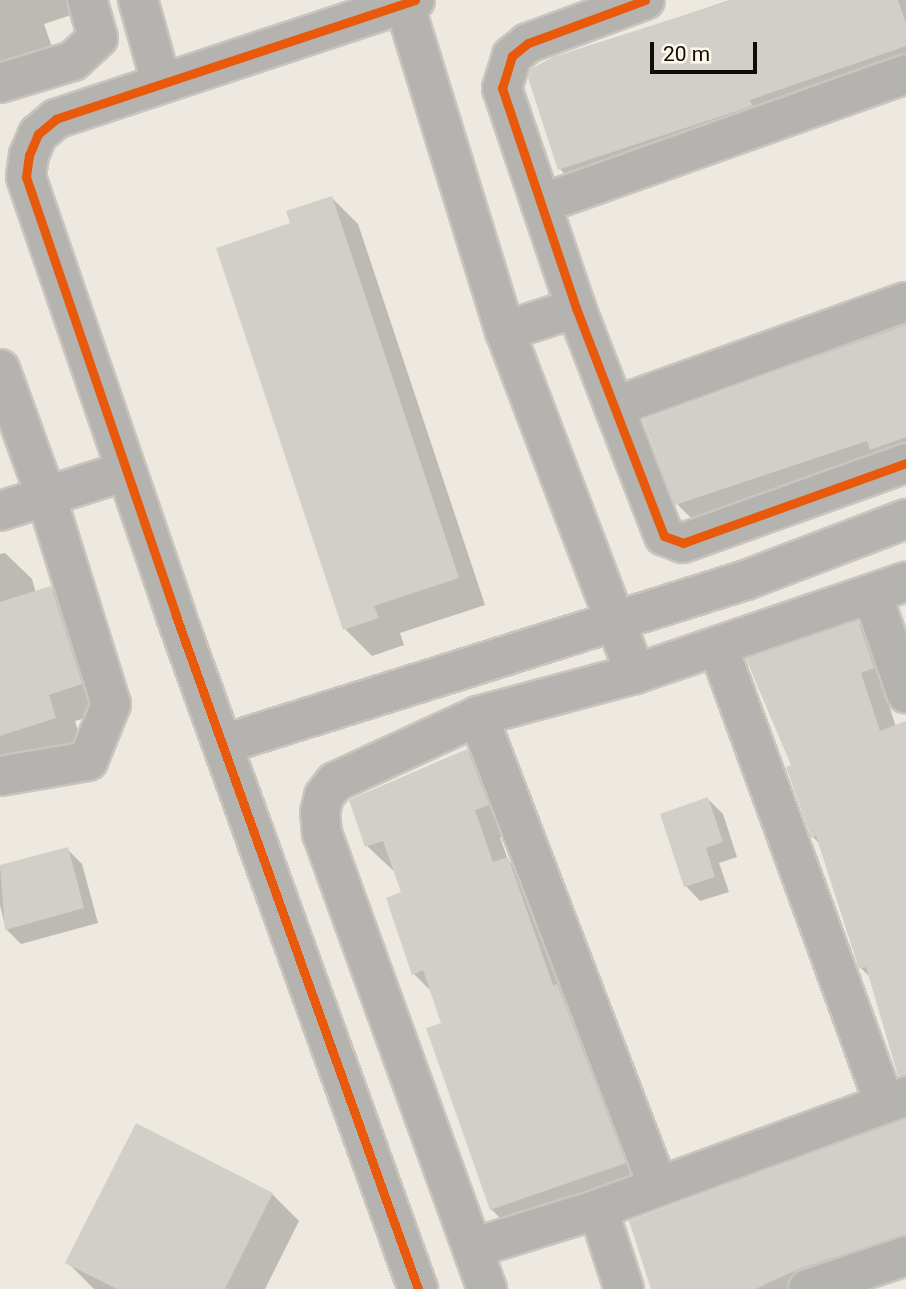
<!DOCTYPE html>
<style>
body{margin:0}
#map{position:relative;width:906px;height:1289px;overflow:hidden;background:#ede9e0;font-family:Roboto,sans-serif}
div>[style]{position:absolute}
.shadow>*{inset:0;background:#0003}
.building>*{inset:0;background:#d2cfc8}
.roads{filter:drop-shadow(2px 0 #c9c5be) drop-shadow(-2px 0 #c9c5be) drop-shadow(0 2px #c9c5be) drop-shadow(0 -2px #c9c5be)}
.minor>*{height:38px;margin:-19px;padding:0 19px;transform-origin:19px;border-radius:19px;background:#b4b3b0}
.cycleway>*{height:9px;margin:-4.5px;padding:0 4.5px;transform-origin:4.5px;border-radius:4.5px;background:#e8590c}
span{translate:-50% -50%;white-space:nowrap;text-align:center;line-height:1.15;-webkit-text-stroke:6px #fef8eb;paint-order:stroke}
.scale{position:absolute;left:650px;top:42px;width:107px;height:32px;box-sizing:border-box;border:4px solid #100d08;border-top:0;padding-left:9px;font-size:21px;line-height:24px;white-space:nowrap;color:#100d08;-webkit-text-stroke:5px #fef8eb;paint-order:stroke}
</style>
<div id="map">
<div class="shadow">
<div style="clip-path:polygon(0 0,73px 0,77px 13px,44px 24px,52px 47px,0 64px)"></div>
<div style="clip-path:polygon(730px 0,906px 0,906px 82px,586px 196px,560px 169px,554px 59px)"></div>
<div style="clip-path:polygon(332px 198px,358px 224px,485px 605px,400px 633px,404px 645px,372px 656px,345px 629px,292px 224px)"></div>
<div style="clip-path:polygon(906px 324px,906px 473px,704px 531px,677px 504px,645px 421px)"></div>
<div style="clip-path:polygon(5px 553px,32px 579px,36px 593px,51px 588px,77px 615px,108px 711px,75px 721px,82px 745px,0 771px,0 554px)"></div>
<div style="clip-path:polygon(858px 623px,885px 650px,900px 694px,887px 699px,896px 727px,906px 729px,906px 1080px,899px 1073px,871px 978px,861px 968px,820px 844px,813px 837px,793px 766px)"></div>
<div style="clip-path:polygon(467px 751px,494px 778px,514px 832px,500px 837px,508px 860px,534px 886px,651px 1190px,518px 1236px,491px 1209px,444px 1024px,433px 993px,414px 974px,403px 894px,396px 873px,367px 846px)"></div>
<div style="clip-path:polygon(708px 799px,723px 814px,737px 857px,719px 863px,729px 892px,700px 901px,686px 886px)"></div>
<div style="clip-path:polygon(67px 849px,82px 864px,98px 923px,21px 944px,6px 929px,0 905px,0 867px)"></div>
<div style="clip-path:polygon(906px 1121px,906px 1270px,846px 1289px,652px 1289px)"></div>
<div style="clip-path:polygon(272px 1194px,299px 1221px,265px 1289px,94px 1289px,68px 1263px)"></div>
</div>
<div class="building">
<div style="clip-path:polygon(732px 0,898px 0,906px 23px,906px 46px,750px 100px,752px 106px,558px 170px,528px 78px,531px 69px,553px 57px)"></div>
<div style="clip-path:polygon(332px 196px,459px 578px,374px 606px,379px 618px,343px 630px,216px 248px,290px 223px,286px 211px)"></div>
<div style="clip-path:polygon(906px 325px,906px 437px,870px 450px,867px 441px,675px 505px,643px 420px)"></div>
<div style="clip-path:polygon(51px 586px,82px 684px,49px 695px,56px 718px,0 736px,0 602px)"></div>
<div style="clip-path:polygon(858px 621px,874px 668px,861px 673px,880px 731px,906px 721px,906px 1075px,898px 1076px,866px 967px,859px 969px,816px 836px,811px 838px,786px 767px,791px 765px,746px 659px)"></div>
<div style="clip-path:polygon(467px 749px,489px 805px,475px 810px,493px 862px,508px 857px,553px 985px,557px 984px,626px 1163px,490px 1210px,426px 1028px,441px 1023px,423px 970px,412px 975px,386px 898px,401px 892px,383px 841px,365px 847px,349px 800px)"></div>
<div style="clip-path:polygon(708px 797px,723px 842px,706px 848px,715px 877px,684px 887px,660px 814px)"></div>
<div style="clip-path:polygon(68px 847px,84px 908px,5px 930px,0 865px)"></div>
<div style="clip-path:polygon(906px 1119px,906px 1235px,801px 1268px,755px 1289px,651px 1289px,629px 1221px)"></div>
<div style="clip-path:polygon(136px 1123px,273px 1193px,225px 1289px,117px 1289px,65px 1263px)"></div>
</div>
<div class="roads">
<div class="minor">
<div style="left:138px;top:0;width:85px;rotate:74.3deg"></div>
<div style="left:403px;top:0;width:346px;rotate:72.9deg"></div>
<div style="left:505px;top:331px;width:367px;rotate:69.2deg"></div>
<div style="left:415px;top:0;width:378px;rotate:161.7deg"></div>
<div style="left:56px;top:119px;width:23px;rotate:140deg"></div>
<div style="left:38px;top:134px;width:23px;rotate:113deg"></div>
<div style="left:29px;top:155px;width:22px;rotate:98deg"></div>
<div style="left:26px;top:177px;width:464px;rotate:71.1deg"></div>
<div style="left:176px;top:616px;width:715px;rotate:70.22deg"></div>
<div style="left:645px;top:0;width:125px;rotate:159.8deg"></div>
<div style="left:528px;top:43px;width:21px;rotate:141deg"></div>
<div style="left:512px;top:56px;width:34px;rotate:107deg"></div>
<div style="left:502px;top:88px;width:232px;rotate:71.4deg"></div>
<div style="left:576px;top:308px;width:244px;rotate:68.9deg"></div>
<div style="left:664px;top:536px;width:20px;rotate:20deg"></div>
<div style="left:683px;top:543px;width:237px;rotate:-19.7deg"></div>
<div style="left:0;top:83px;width:76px;rotate:-16.8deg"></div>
<div style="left:73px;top:61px;width:34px;rotate:-43deg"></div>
<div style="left:98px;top:38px;width:40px;rotate:-106deg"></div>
<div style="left:541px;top:204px;width:387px;rotate:-19.6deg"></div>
<div style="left:505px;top:331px;width:75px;rotate:-17.9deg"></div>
<div style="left:0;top:369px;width:138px;rotate:70.1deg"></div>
<div style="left:47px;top:499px;width:215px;rotate:72.7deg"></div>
<div style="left:111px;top:704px;width:61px;rotate:112deg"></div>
<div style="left:88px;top:761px;width:89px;rotate:170.3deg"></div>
<div style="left:614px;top:407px;width:310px;rotate:-19.8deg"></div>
<div style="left:0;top:511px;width:132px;rotate:-17.6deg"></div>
<div style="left:872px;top:594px;width:105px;rotate:71deg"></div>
<div style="left:718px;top:646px;width:487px;rotate:70deg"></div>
<div style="left:478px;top:716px;width:501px;rotate:69.07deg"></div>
<div style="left:224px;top:744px;width:547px;rotate:-17.44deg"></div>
<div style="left:746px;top:580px;width:171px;rotate:-20.9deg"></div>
<div style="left:598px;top:1209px;width:84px;rotate:72deg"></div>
<div style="left:473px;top:1248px;width:131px;rotate:-17.3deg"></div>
<div style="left:598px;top:1209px;width:328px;rotate:-20.1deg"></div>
<div style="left:487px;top:1289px;width:484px;rotate:-109.9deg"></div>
<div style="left:322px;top:834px;width:21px;rotate:-95deg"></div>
<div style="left:320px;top:813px;width:17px;rotate:-77deg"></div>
<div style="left:324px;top:796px;width:18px;rotate:-52deg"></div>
<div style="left:335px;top:782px;width:157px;rotate:-24.8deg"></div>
<div style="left:478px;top:716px;width:163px;rotate:-15deg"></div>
<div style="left:635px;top:674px;width:286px;rotate:-18.8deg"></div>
<div style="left:808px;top:1289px;width:103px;rotate:-18.6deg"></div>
</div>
</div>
<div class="cycleway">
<div style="left:415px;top:0;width:378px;rotate:161.7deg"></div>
<div style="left:56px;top:119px;width:23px;rotate:140deg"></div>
<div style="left:38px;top:134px;width:23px;rotate:113deg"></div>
<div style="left:29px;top:155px;width:22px;rotate:98deg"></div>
<div style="left:26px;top:177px;width:464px;rotate:71.1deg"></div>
<div style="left:176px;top:616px;width:715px;rotate:70.22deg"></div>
<div style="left:645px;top:0;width:125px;rotate:159.8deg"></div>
<div style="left:528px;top:43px;width:21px;rotate:141deg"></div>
<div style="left:512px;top:56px;width:34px;rotate:107deg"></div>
<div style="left:502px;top:88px;width:232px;rotate:71.4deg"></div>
<div style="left:576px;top:308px;width:244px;rotate:68.9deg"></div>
<div style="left:664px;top:536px;width:20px;rotate:20deg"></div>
<div style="left:683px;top:543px;width:237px;rotate:-19.7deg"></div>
</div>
<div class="scale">20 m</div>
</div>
